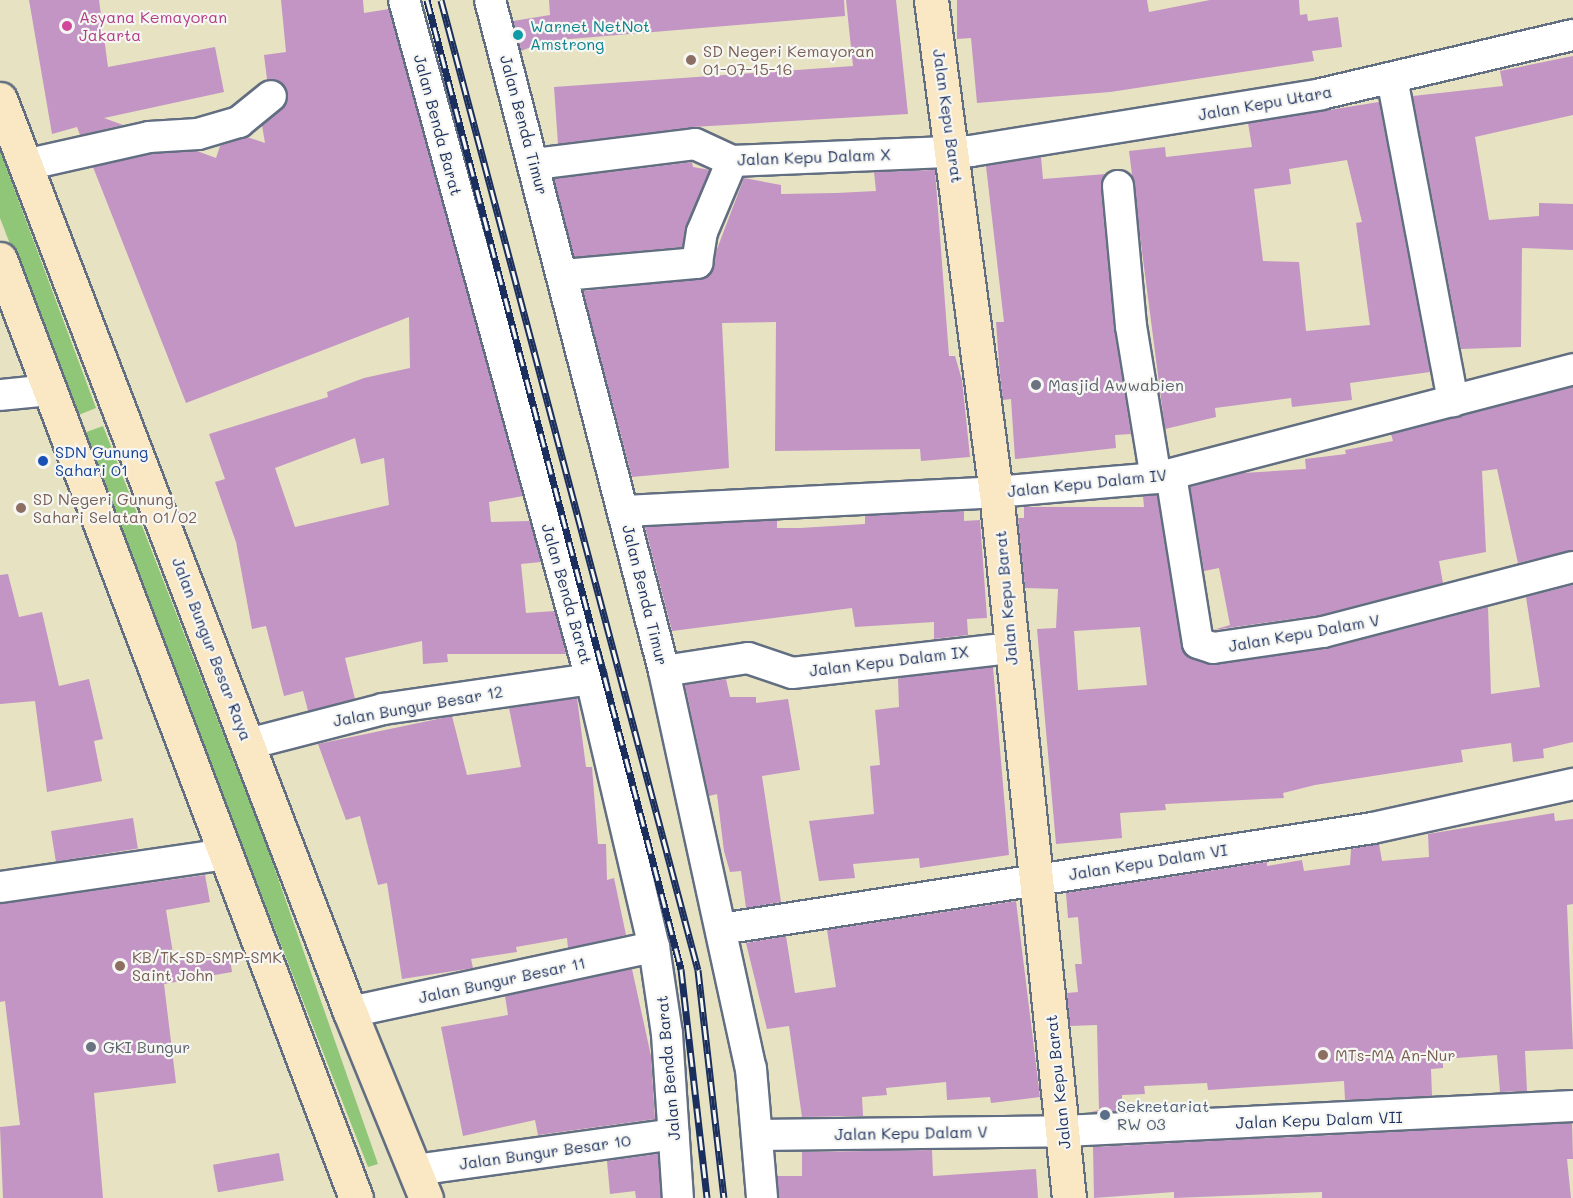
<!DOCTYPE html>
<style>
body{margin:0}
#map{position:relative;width:1573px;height:1198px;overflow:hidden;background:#e7e2c2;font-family:Mali,sans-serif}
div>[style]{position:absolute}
.green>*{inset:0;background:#8fc678}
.building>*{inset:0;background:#c295c4;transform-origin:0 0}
.roads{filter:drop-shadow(2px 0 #626e81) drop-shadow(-2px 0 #626e81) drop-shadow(0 2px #626e81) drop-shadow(0 -2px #626e81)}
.street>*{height:30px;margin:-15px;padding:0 15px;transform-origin:15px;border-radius:15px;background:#fff}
.secondary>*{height:33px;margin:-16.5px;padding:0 16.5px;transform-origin:16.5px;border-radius:16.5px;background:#fae7c3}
.rail>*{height:7px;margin-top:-3.5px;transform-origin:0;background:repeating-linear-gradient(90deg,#f6f6f2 0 14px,#1b2f5e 0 28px);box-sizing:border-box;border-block:2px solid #1b2f5e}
.dots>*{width:16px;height:16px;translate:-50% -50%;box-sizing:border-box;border:3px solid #f6f6f2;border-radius:50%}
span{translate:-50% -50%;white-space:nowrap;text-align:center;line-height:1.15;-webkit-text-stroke:4.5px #f6f6f2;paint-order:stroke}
.hotel-label{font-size:16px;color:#b23c85}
.left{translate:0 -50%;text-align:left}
.culture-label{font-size:16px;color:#0d838f}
.education-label{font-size:16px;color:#785e54}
.street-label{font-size:16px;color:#1b2f5e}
.worship-label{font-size:16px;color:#5b616d}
.transit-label{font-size:16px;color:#164399}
.service-label{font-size:16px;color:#4e5e75}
</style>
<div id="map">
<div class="green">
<div style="clip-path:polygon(0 151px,96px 408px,76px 416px,0 218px)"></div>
<div style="clip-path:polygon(103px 426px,266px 844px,378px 1164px,368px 1167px,81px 434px)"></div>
</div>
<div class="building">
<div style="clip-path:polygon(29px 0,99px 0,108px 67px,215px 47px,224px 92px,104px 118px,123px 125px,80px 135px,77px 127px,52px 134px)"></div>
<div style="clip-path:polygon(evenodd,281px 0,363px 0,364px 13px,389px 9px,523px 496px,489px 502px,491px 522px,530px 521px,541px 562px,521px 564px,526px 613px,555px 611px,566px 654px,447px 654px,448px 662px,423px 664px,422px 641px,345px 658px,355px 699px,308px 711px,303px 691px,284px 696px,266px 626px,252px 629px,236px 542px,215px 482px,225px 479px,209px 434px,328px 397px,327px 392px,364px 378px,410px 368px,409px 317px,186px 403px,93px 167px,151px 154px,197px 151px,216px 158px,220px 146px,247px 137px,265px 143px,262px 125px,287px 102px,284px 85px,267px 79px,264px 55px,286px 52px,281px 0,355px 438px,361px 464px,384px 458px,389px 505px,295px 527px,275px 468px,355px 438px)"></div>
<div style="clip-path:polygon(549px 0,844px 0,845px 16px,546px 41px,521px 51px,513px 21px,550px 15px)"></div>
<div style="clip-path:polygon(846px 0,896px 0,908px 114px,693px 127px,558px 144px,554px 87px,853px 66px)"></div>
<div style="clip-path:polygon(957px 0,1147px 0,1149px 12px,1210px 0,1299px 0,1300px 15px,1307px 14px,1308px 21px,1338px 17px,1342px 47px,1312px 51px,1314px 61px,1110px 92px,977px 103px,971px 38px,957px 39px)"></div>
<div style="clip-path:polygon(1573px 56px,1573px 115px,1475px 137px,1489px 220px,1539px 216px,1539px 203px,1573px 204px,1573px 250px,1522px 248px,1521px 347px,1461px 349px,1413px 96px,1503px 86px,1500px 71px)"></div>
<div style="clip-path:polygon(evenodd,1379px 102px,1430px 372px,1350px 383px,1352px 400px,1292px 407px,1291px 398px,1215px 408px,1216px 417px,1165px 429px,1129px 151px,1165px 147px,1166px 157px,1252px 147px,1248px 123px,1379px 102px,1347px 160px,1362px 222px,1356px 223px,1370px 325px,1306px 331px,1299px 262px,1263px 261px,1254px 189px,1291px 184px,1289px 169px,1347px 160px)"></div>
<div style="clip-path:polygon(1041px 157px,1043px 179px,1106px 174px,1101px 188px,1114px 328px,1131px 434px,1115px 435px,1116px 448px,1015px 459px,1011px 399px,1003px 400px,1000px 376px,996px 322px,1004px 322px,986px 166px)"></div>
<div style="clip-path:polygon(692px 162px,693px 167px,710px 170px,682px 247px,574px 257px,554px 179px)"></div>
<div style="clip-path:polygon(935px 170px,949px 356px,955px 356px,962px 380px,970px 457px,921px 461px,920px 449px,775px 451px,776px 322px,722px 323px,729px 468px,632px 477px,583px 291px,706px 278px,744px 178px,781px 185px,781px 194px,836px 193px,876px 191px,874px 172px)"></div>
<div style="clip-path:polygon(1573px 387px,1573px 550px,1518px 563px,1497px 469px,1482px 471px,1486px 552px,1439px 561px,1443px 583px,1320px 615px,1213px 630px,1230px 625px,1219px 568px,1204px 571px,1190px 487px,1243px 473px,1306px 469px,1305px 459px,1346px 454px,1345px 450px,1393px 441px,1391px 434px)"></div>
<div style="clip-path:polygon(evenodd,1157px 495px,1181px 646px,1185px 655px,1208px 664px,1326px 649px,1488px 607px,1491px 694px,1540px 687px,1526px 597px,1573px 585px,1573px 742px,1543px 749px,1544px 758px,1513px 762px,1511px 743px,1461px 750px,1463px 762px,1315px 785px,1283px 793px,1284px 798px,1165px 804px,1166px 810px,1120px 813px,1122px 838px,1056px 844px,1037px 629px,1056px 628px,1058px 589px,1025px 588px,1018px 518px,1024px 518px,1024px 507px,1144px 507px,1143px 496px,1157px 495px,1140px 627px,1147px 685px,1078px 690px,1074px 631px,1140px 627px)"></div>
<div style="clip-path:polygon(964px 511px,964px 521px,980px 520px,987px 618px,967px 619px,968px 635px,934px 639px,934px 622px,855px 627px,852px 608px,672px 631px,645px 527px,777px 520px,777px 528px,800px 528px,865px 524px,865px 516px)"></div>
<div style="clip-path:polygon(8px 574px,19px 617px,42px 612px,59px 686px,89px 679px,103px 739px,94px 741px,102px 781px,47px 792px,35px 701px,0 704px,0 575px)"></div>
<div style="clip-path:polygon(993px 667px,1009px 855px,920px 868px,919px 858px,853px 864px,855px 878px,819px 881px,809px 821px,874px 814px,870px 766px,880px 765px,875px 710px,899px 707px,898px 678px)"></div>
<div style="clip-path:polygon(726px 679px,730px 697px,756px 697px,756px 703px,788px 699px,800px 770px,762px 776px,781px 902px,746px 908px,741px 871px,730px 872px,724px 851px,717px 794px,709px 796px,685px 685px)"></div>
<div style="clip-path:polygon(577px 698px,586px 767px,592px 767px,598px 844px,606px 844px,607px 880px,614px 878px,626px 935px,568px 948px,567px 938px,516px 947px,517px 952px,471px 959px,473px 968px,402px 979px,387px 883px,378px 885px,360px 816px,346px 820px,318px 744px,452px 716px,467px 775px,521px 767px,509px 708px)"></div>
<div style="clip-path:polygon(1554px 813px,1555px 821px,1573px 819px,1573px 904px,1567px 905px,1573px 1049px,1525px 1051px,1527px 1091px,1500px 1092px,1497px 1055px,1443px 1059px,1443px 1068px,1431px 1069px,1432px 1096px,1345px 1100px,1344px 1081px,1208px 1090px,1207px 1083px,1144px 1086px,1145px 1094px,1122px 1095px,1122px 1111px,1091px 1112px,1099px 1110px,1097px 1025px,1070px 1026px,1067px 993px,1078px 992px,1075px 964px,1082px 964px,1078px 917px,1068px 918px,1066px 893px,1267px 862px,1267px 866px,1302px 860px,1304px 871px,1350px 865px,1351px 849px,1379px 844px,1382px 861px,1429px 857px,1428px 834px)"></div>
<div style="left:133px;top:818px;width:31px;height:83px;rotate:81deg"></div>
<div style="clip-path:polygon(205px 875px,210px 902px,166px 910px,174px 960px,229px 951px,232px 972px,164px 984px,176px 1083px,94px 1093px,103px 1198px,3px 1198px,0 1127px,20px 1125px,5px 1001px,0 1002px,0 904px)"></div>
<div style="clip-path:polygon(1016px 901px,1040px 1097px,991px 1103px,990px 1097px,947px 1100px,946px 1082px,886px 1088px,887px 1095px,862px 1097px,863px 1116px,802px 1117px,789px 1026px,767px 1029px,746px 943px,786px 936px,795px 993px,836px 987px,827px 930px)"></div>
<div style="clip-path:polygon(632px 969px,651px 1056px,655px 1119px,538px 1135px,535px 1120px,463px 1136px,441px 1027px,508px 1015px,505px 996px)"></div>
<div style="clip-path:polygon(1572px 1123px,1573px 1159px,1567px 1159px,1571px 1198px,1322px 1198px,1322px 1192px,1174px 1198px,1174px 1192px,1094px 1198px,1093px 1147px)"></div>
<div style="clip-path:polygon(932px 1150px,933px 1176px,1036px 1169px,1038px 1198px,779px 1198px,777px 1176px,802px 1176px,802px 1152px)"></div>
<div style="left:279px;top:1153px;width:28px;height:67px;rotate:80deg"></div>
<div style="clip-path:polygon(658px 1154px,661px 1198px,636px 1198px,635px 1191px,610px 1194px,607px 1161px)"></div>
</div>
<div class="roads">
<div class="street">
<div style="left:404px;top:0;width:704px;rotate:74.6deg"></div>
<div style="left:591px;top:679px;width:275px;rotate:76.8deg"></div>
<div style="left:654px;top:947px;width:88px;rotate:81.5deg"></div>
<div style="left:667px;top:1034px;width:164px;rotate:86.2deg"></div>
<div style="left:490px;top:0;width:693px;rotate:75.46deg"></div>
<div style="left:664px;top:671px;width:407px;rotate:77.7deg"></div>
<div style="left:751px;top:1069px;width:129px;rotate:85.1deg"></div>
<div style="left:1392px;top:78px;width:329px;rotate:79.3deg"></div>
<div style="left:535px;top:164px;width:161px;rotate:-7.1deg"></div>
<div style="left:695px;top:144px;width:41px;rotate:24.7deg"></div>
<div style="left:732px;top:161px;width:239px;rotate:-2.4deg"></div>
<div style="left:971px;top:151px;width:355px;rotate:-9.2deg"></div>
<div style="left:1321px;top:94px;width:259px;rotate:-13.2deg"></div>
<div style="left:25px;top:165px;width:127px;rotate:-12.7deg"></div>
<div style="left:149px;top:137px;width:49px;rotate:-3.5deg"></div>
<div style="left:198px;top:134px;width:43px;rotate:-16.3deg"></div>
<div style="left:239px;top:122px;width:41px;rotate:-39.1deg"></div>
<div style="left:1118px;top:186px;width:141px;rotate:84.7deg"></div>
<div style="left:1131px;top:326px;width:154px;rotate:80.7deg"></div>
<div style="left:564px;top:275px;width:134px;rotate:-5.2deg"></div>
<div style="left:697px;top:263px;width:31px;rotate:-81deg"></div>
<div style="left:702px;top:232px;width:77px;rotate:-67.1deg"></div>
<div style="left:0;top:395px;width:50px;rotate:-5.7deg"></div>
<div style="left:1171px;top:475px;width:170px;rotate:80.9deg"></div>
<div style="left:1198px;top:643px;width:16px;rotate:18deg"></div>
<div style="left:1213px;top:648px;width:111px;rotate:-8.3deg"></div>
<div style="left:1323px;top:632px;width:258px;rotate:-14.6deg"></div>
<div style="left:625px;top:511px;width:371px;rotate:-2.9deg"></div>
<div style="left:996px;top:492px;width:161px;rotate:-5deg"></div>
<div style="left:1156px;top:478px;width:431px;rotate:-14.6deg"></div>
<div style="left:664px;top:671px;width:85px;rotate:-8.8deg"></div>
<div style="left:748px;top:658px;width:46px;rotate:18.8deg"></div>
<div style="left:792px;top:673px;width:219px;rotate:-6.5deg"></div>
<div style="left:248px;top:744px;width:139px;rotate:-14.5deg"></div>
<div style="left:383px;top:709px;width:210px;rotate:-8.2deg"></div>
<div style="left:0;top:887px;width:228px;rotate:-8.3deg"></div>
<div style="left:721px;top:929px;width:660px;rotate:-8.81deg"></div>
<div style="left:1373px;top:828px;width:205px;rotate:-12.4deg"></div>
<div style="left:350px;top:1012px;width:311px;rotate:-12.1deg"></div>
<div style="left:757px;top:1135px;width:307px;rotate:-0.7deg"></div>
<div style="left:1064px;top:1131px;width:510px;rotate:-2.81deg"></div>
<div style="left:415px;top:1170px;width:261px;rotate:-7.9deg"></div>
</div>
<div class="secondary">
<div style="left:931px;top:0;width:496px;rotate:82.5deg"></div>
<div style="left:996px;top:492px;width:710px;rotate:84.1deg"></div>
<div style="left:0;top:99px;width:978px;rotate:69.03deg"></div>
<div style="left:350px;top:1012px;width:201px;rotate:67.8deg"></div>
<div style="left:0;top:259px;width:1004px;rotate:69.24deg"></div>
</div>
</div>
<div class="rail">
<div style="left:427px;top:0;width:1002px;rotate:75.31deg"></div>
<div style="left:681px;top:969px;width:230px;rotate:83.5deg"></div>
<div style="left:441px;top:0;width:1003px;rotate:75.16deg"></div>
<div style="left:698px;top:970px;width:229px;rotate:83.5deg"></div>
</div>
<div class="dots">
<div style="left:67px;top:26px;background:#d1479c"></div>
<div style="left:518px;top:35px;background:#0f9aa8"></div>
<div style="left:691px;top:60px;background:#8d6e63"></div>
<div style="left:1036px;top:385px;background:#6b7280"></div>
<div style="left:43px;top:461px;background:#1a4fb4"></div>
<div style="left:21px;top:508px;background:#8d6e63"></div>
<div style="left:120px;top:966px;background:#8d6e63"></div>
<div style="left:91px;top:1047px;background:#6b7280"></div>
<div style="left:1323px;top:1055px;background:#8d6e63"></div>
<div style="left:1105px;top:1115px;background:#5c6f8a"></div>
</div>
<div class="hotel-label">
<span class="left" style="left:79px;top:26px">Asyana Kemayoran<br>Jakarta</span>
</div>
<div class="culture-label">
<span class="left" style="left:530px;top:35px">Warnet NetNot<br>Amstrong</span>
</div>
<div class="education-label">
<span class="left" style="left:703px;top:60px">SD Negeri Kemayoran<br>01-07-15-16</span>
<span class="left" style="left:33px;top:508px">SD Negeri Gunung<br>Sahari Selatan 01/02</span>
<span class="left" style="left:132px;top:966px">KB/TK-SD-SMP-SMK<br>Saint John</span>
<span class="left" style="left:1335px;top:1055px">MTs-MA An-Nur</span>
</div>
<div class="street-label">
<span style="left:1265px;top:103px;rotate:-10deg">Jalan Kepu Utara</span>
<span style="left:948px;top:116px;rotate:82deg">Jalan Kepu Barat</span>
<span style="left:438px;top:125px;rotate:75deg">Jalan Benda Barat</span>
<span style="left:524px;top:125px;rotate:75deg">Jalan Benda Timur</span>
<span style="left:814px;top:157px;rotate:-2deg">Jalan Kepu Dalam X</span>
<span style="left:1087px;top:483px;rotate:-6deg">Jalan Kepu Dalam IV</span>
<span style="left:567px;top:594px;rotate:74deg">Jalan Benda Barat</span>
<span style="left:645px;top:595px;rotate:76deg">Jalan Benda Timur</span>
<span style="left:1006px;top:598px;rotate:-95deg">Jalan Kepu Barat</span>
<span style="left:1304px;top:633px;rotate:-10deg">Jalan Kepu Dalam V</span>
<span style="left:212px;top:649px;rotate:69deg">Jalan Bungur Besar Raya</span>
<span style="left:889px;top:661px;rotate:-7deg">Jalan Kepu Dalam IX</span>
<span style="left:418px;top:706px;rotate:-10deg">Jalan Bungur Besar 12</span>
<span style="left:1148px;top:862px;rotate:-9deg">Jalan Kepu Dalam VI</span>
<span style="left:502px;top:980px;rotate:-12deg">Jalan Bungur Besar 11</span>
<span style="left:668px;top:1068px;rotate:-95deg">Jalan Benda Barat</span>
<span style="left:1058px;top:1082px;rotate:-96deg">Jalan Kepu Barat</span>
<span style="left:1319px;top:1120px;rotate:-2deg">Jalan Kepu Dalam VII</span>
<span style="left:911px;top:1133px;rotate:-1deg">Jalan Kepu Dalam V</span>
<span style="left:545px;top:1152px;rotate:-8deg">Jalan Bungur Besar 10</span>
</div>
<div class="worship-label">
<span class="left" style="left:1048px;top:385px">Masjid Awwabien</span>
<span class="left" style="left:103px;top:1047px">GKI Bungur</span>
</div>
<div class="transit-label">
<span class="left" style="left:55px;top:461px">SDN Gunung<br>Sahari 01</span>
</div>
<div class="service-label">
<span class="left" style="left:1117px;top:1115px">Sekretariat<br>RW 03</span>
</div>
</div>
